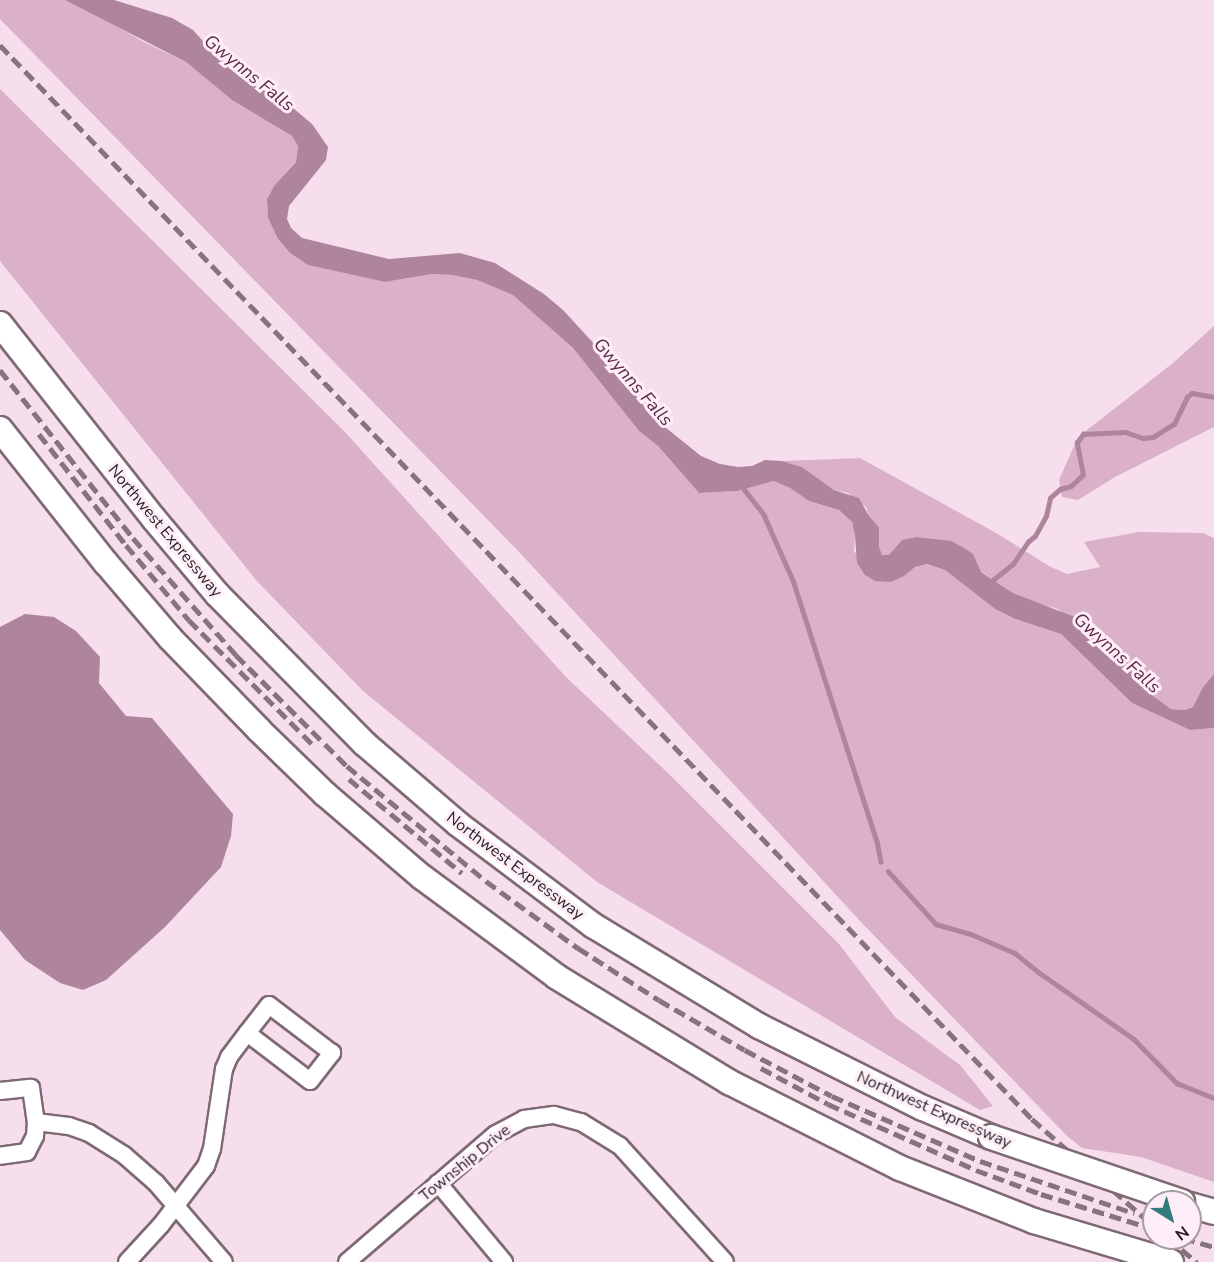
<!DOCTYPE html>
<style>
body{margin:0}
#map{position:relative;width:1214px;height:1262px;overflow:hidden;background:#f7deec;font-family:"Nunito Sans",sans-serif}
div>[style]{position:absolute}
.green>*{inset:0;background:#dbb1c9}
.water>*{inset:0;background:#af859d}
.stream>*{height:4.5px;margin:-2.25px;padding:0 2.25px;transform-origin:2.25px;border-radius:2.25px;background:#af859d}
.roads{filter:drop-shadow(2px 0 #7f6975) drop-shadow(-2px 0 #7f6975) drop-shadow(0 2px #7f6975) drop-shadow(0 -2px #7f6975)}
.minor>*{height:16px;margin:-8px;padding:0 8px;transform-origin:8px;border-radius:8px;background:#fff}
.highway>*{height:24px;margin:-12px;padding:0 12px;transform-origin:12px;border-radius:12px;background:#fff}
.rail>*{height:4.5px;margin-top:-2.25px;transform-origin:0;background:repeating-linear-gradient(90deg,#84747d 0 12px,transparent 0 18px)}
.bridges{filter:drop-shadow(2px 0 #7f6975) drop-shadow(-2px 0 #7f6975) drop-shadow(0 2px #7f6975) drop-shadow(0 -2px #7f6975)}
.highway-bridge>*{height:24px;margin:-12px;padding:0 12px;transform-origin:12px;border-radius:12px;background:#fff}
span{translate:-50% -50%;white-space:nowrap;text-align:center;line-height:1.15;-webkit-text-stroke:6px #feeef7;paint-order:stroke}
.street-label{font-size:16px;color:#292025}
.water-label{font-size:18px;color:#5c2748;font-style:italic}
.north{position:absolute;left:1142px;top:1190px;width:60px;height:60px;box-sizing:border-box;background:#feeef7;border:2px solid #a99ca3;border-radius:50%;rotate:143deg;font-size:16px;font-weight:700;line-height:24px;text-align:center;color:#292025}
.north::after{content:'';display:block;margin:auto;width:21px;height:27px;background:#327b7a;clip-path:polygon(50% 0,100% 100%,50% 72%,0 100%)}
</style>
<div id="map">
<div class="green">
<div style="clip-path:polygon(0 0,65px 0,88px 10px,142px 41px,186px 62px,232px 100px,292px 136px,298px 146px,296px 162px,274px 186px,267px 199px,268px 218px,278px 239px,290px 253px,309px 265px,385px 282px,432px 274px,452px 275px,477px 280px,514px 295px,573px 348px,639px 431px,658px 446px,699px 493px,737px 491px,774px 481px,790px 488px,809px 501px,839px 510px,852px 522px,855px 536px,854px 552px,904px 576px,915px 567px,927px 564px,945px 570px,995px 609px,1015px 619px,1061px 634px,1132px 703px,1190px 730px,1214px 728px,1214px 1182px,1141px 1157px,1082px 1148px,1067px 1136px,861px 922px,521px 554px,0 19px)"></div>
<div style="clip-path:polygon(0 89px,345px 432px,566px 677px,670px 775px,839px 944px,895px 1017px,960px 1065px,993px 1106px,980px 1110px,597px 882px,363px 691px,256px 580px,0 261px)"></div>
<div style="clip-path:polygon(1214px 326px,1214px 427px,1115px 477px,1078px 500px,1062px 497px,1059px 480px,1078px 437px,1173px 363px)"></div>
<div style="clip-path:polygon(860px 458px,998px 534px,1049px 566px,1067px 574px,1100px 567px,1084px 542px,1139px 532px,1203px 533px,1214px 538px,1214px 674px,1203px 687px,1193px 707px,1185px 710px,1171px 709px,1145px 690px,1117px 654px,1056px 608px,1036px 604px,1013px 593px,933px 539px,917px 537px,889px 556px,882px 555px,878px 547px,879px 527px,869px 516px,866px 507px,848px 493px,834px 490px,802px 467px,782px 461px)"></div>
</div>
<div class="water">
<div style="clip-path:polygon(65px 0,114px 0,172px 18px,193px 30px,210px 49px,240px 76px,293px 108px,312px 124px,328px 147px,326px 160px,289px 206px,287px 219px,291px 228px,302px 238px,389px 259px,460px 253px,495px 263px,544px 294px,563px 310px,619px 371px,650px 415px,701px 456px,720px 464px,738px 467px,752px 466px,765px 460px,782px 461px,802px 467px,834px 490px,859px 498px,869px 516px,879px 527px,879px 547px,882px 555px,889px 555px,902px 540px,917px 537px,951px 541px,964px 548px,973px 554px,981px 572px,1013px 593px,1080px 619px,1117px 654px,1145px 690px,1171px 709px,1185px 710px,1193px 707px,1203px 687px,1214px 674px,1214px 728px,1190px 730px,1132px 703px,1061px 634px,1015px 619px,995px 609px,945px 570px,927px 564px,915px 567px,904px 576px,891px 582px,875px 581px,865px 575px,857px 563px,855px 536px,852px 522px,839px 510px,809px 501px,790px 488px,774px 481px,737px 491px,699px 493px,658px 446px,639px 431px,573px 348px,513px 295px,477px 280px,452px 275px,432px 274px,385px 282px,308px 265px,290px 253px,278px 239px,268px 218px,267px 199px,274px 186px,296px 162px,298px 146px,292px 136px,232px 100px,186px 62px)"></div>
<div style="clip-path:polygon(25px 614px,54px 617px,76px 631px,100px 657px,99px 683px,126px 716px,152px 718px,233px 814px,231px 836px,221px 867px,165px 927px,106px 980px,83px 990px,60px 983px,25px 960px,0 930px,0 627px)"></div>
</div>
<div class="stream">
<div style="left:744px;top:489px;width:33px;rotate:52deg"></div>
<div style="left:764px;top:515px;width:71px;rotate:66deg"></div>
<div style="left:793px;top:580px;width:274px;rotate:72.2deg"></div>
<div style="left:877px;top:841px;width:21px;rotate:79deg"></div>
<div style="left:988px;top:584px;width:32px;rotate:-39deg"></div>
<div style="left:1013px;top:564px;width:27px;rotate:-56deg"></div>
<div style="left:1028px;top:542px;width:9px;rotate:-41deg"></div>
<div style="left:1035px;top:536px;width:23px;rotate:-61deg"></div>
<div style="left:1046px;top:516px;width:18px;rotate:-77deg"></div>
<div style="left:1050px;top:498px;width:13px;rotate:-42deg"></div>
<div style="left:1060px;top:489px;width:11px;rotate:-15deg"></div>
<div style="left:1071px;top:486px;width:16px;rotate:-43deg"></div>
<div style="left:1083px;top:475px;width:33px;rotate:-101deg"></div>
<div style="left:1077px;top:443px;width:11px;rotate:-56deg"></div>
<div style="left:1083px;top:434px;width:42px;rotate:-2.7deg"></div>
<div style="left:1125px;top:432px;width:19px;rotate:18deg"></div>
<div style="left:1143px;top:438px;width:10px;rotate:-6deg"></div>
<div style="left:1153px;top:437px;width:25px;rotate:-32deg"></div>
<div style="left:1174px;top:424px;width:30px;rotate:-64deg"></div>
<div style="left:1187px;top:397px;width:6px;rotate:-39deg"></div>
<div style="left:1192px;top:393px;width:22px;rotate:10deg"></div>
<div style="left:888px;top:871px;width:72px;rotate:47.8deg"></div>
<div style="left:936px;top:924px;width:36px;rotate:16deg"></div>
<div style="left:971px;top:934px;width:48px;rotate:23.4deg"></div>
<div style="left:1015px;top:953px;width:32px;rotate:39deg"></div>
<div style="left:1040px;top:973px;width:115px;rotate:35.1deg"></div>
<div style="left:1134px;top:1039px;width:62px;rotate:45.7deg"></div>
<div style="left:1177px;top:1083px;width:40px;rotate:22deg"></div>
</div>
<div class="roads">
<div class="minor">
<div style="left:0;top:1091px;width:31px;rotate:-6deg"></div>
<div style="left:31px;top:1088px;width:34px;rotate:82deg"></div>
<div style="left:36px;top:1122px;width:14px;rotate:94deg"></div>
<div style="left:35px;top:1136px;width:18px;rotate:117deg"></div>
<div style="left:27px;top:1152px;width:27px;rotate:172deg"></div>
<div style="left:36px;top:1122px;width:33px;rotate:7deg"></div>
<div style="left:69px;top:1126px;width:21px;rotate:19deg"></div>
<div style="left:89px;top:1133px;width:41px;rotate:32.2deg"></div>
<div style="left:124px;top:1155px;width:43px;rotate:41.2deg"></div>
<div style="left:156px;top:1183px;width:104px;rotate:49.3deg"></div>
<div style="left:438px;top:1183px;width:103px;rotate:50.1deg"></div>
<div style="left:127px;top:1262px;width:50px;rotate:-47.4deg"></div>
<div style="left:161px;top:1225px;width:74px;rotate:-52.7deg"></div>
<div style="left:206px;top:1166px;width:18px;rotate:-71deg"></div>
<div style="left:212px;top:1149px;width:81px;rotate:-81.5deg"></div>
<div style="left:224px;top:1069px;width:13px;rotate:-67deg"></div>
<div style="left:229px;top:1057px;width:30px;rotate:-53deg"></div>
<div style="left:247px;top:1033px;width:79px;rotate:37.3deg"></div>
<div style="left:310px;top:1081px;width:36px;rotate:-52deg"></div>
<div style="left:332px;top:1053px;width:79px;rotate:-142.7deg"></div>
<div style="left:269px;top:1005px;width:36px;rotate:128deg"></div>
<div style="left:347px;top:1262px;width:196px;rotate:-40.7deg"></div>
<div style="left:496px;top:1134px;width:32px;rotate:-28deg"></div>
<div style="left:524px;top:1119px;width:30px;rotate:-8deg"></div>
<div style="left:554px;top:1115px;width:28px;rotate:15deg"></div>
<div style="left:581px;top:1122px;width:46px;rotate:31.6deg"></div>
<div style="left:620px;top:1146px;width:156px;rotate:47.8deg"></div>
</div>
<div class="highway">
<div style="left:0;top:324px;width:248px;rotate:51.7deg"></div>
<div style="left:154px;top:519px;width:98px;rotate:50deg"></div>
<div style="left:217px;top:594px;width:211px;rotate:45.4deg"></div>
<div style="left:365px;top:744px;width:123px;rotate:40.7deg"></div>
<div style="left:458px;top:824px;width:170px;rotate:36.9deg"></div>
<div style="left:594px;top:926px;width:193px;rotate:31.2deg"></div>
<div style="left:759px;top:1026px;width:183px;rotate:26.6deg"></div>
<div style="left:923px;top:1108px;width:74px;rotate:23.1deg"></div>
<div style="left:0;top:429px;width:171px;rotate:51.7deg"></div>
<div style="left:106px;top:563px;width:99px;rotate:49.5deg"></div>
<div style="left:170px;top:638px;width:128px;rotate:45.9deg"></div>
<div style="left:259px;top:730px;width:92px;rotate:44.1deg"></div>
<div style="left:325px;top:794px;width:128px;rotate:40.6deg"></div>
<div style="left:422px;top:877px;width:168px;rotate:36.5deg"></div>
<div style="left:557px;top:977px;width:202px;rotate:31.4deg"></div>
<div style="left:729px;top:1082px;width:191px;rotate:26.7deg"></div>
<div style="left:900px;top:1168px;width:144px;rotate:21.6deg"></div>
<div style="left:1034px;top:1221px;width:143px;rotate:16.7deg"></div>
<div style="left:1190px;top:1205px;width:25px;rotate:16deg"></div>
</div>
</div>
<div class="rail">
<div style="left:0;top:45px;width:1489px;rotate:46.14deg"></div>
<div style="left:1032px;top:1119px;width:162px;rotate:41.3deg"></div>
<div style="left:0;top:370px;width:214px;rotate:51.6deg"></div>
<div style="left:133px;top:538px;width:156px;rotate:48.6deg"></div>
<div style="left:236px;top:655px;width:157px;rotate:45deg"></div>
<div style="left:347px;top:766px;width:180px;rotate:39.6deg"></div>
<div style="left:486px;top:881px;width:114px;rotate:36.1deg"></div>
<div style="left:578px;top:948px;width:96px;rotate:32.7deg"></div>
<div style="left:659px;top:1000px;width:99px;rotate:30.2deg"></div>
<div style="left:745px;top:1050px;width:98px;rotate:27.9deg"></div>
<div style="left:832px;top:1096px;width:162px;rotate:23.7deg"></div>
<div style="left:980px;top:1161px;width:163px;rotate:18.7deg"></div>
<div style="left:39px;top:434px;width:141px;rotate:51.9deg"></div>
<div style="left:126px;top:545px;width:98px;rotate:50deg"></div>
<div style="left:189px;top:620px;width:177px;rotate:45.2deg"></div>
<div style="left:349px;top:779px;width:147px;rotate:39.8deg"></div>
<div style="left:761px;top:1068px;width:76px;rotate:28.2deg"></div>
<div style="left:828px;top:1104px;width:162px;rotate:24deg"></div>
<div style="left:976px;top:1170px;width:69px;rotate:20.3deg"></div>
<div style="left:1041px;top:1194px;width:118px;rotate:17.2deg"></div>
<div style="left:1168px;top:1238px;width:38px;rotate:40deg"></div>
<div style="left:1183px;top:1238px;width:32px;rotate:16deg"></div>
</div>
<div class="bridges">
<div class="highway-bridge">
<div style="left:991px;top:1137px;width:202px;rotate:18.8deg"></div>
</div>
</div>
<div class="street-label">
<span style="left:165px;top:531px;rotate:50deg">Northwest Expressway</span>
<span style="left:515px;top:866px;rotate:37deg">Northwest Expressway</span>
<span style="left:934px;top:1110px;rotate:24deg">Northwest Expressway</span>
<span style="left:465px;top:1163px;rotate:-39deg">Township Drive</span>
</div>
<div class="water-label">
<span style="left:249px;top:73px;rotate:39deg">Gwynns Falls</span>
<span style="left:633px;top:382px;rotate:49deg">Gwynns Falls</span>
<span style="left:1117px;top:653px;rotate:42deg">Gwynns Falls</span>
</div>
<div class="north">N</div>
</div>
